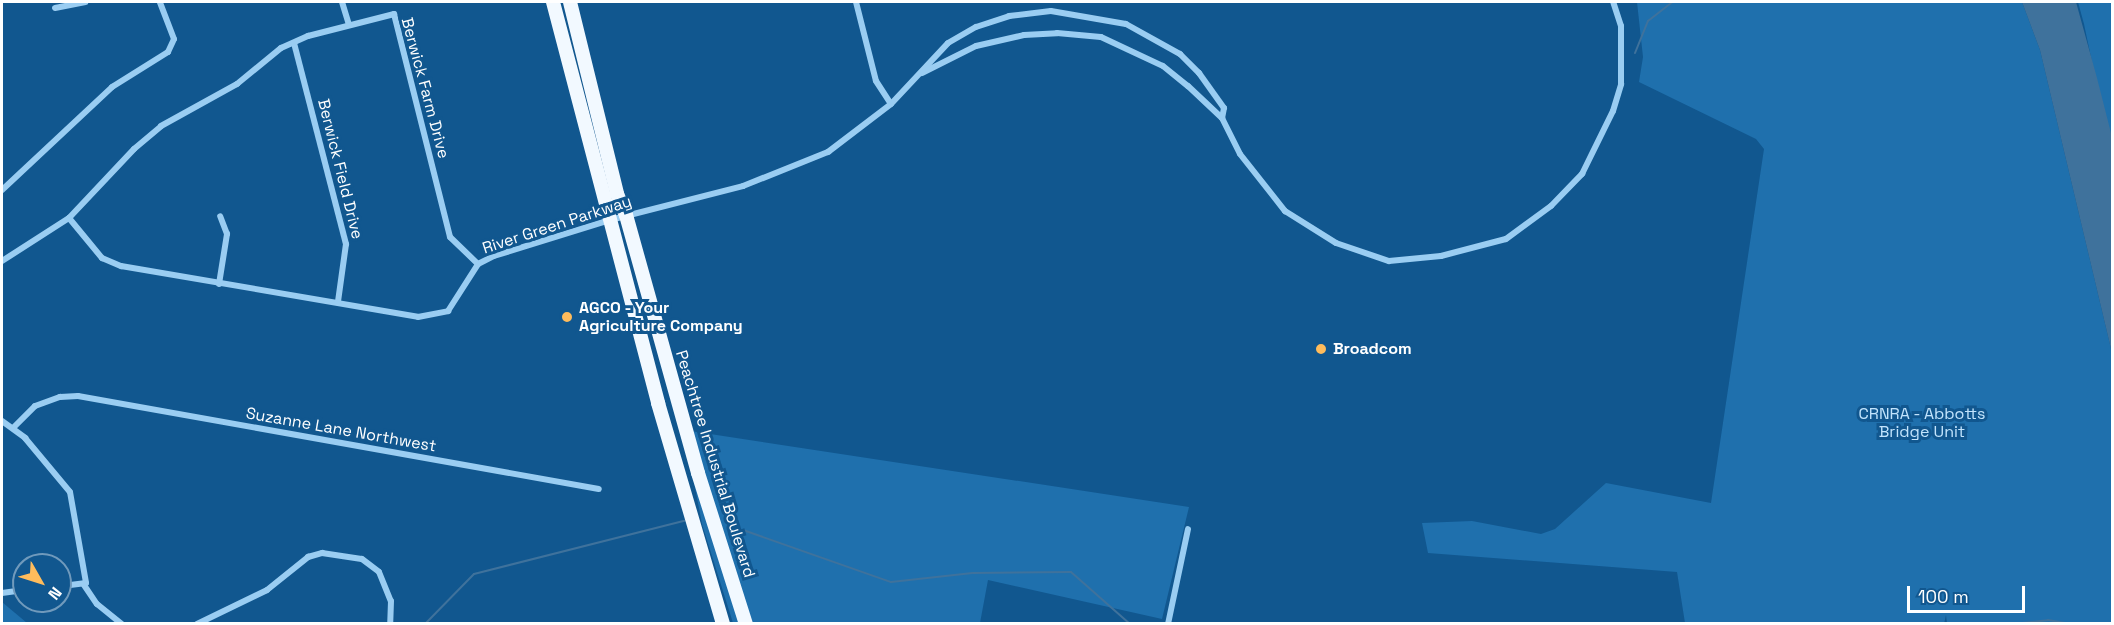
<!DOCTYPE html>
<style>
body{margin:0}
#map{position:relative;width:2114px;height:625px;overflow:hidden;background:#11578f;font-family:"Space Grotesk",sans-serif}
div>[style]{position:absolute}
.green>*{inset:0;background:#1f70ad}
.water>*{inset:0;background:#3f729c}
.stream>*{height:2px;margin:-1px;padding:0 1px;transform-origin:1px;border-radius:1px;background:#3f729c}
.minor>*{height:6px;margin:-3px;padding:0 3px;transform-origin:3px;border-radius:3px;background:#9acdf2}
.trunk>*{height:14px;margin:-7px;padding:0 7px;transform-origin:7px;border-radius:7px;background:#f2f9ff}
.dots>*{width:16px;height:16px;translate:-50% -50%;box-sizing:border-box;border:3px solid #11578f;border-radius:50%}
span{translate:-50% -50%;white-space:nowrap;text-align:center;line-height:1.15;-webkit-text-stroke:6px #11578f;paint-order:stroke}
.street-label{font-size:16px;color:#fff}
.poi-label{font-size:16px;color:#fff;font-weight:700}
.left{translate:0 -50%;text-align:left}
.park-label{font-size:16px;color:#c2e4fd}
.frame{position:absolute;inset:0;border:3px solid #fff;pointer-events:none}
.north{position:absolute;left:12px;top:553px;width:60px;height:60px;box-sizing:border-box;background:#11578f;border:2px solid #709abc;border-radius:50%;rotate:129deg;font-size:16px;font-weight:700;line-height:24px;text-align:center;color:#fff}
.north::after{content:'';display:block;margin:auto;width:21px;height:27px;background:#ffbc5c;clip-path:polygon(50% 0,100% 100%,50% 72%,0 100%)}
.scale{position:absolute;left:1907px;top:586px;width:118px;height:27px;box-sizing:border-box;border:3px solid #fff;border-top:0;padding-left:8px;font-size:18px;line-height:21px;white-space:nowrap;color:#fff;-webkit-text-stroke:4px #11578f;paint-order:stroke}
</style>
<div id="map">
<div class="green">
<div style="clip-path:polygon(1637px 2px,2022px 2px,2040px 50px,2112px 353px,2112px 623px,1947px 623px,1946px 615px,1944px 624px,1685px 623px,1677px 572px,1428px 553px,1422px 523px,1472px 521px,1541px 534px,1555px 529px,1606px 483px,1711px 503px,1764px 149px,1756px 139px,1639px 82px,1643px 57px)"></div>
<div style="clip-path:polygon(2078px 2px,2112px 2px,2112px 157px,2084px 24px)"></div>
<div style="clip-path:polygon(684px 430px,1189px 507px,1162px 619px,988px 580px,980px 623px,733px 623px,702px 524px)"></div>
<div style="clip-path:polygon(2px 602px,27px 623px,2px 623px)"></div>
</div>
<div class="water">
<div style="clip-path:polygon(2022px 2px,2076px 2px,2097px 78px,2112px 137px,2112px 353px,2040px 50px)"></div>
</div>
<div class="stream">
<div style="left:1635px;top:53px;width:35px;rotate:-68deg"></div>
<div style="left:1648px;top:21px;width:31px;rotate:-38deg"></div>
<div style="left:743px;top:530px;width:157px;rotate:19.4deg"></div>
<div style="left:891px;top:582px;width:82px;rotate:-6.3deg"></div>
<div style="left:973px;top:573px;width:98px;rotate:-0.6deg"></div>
<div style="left:1071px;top:572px;width:79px;rotate:41.4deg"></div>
<div style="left:425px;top:624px;width:70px;rotate:-45.6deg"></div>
<div style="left:474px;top:574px;width:217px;rotate:-14.2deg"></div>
<div style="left:1946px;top:624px;width:19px"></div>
<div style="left:2012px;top:624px;width:36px;rotate:-6deg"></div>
<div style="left:2048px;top:620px;width:23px;rotate:10deg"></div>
</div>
<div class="minor">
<div style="left:342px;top:2px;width:24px;rotate:73deg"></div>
<div style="left:856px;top:2px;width:81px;rotate:75.8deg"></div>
<div style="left:876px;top:81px;width:27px;rotate:57deg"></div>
<div style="left:55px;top:8px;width:31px;rotate:-11deg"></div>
<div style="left:294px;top:43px;width:208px;rotate:75.5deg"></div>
<div style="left:346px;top:244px;width:59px;rotate:97.9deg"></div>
<div style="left:922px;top:73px;width:60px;rotate:-26.6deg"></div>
<div style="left:976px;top:46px;width:49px;rotate:-12.9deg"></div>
<div style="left:1024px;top:35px;width:33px;rotate:-3deg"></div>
<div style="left:1057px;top:33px;width:44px;rotate:5.2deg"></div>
<div style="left:1101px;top:37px;width:68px;rotate:25.1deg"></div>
<div style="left:1163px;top:66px;width:32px;rotate:39deg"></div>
<div style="left:1188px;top:86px;width:47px;rotate:43.3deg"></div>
<div style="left:1222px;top:118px;width:40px;rotate:63.4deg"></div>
<div style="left:1240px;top:154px;width:73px;rotate:51.7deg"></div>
<div style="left:1285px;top:211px;width:60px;rotate:32.1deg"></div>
<div style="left:1336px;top:243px;width:56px;rotate:18.8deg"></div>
<div style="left:1389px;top:261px;width:52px;rotate:-5.5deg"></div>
<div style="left:1441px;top:256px;width:67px;rotate:-14.7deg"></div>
<div style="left:1506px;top:239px;width:56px;rotate:-36.3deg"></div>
<div style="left:1551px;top:206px;width:45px;rotate:-45.9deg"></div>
<div style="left:1582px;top:174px;width:70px;rotate:-63.8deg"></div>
<div style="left:1613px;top:111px;width:28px;rotate:-73deg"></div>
<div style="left:1621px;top:84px;width:58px;rotate:-90deg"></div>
<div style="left:1621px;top:26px;width:25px;rotate:-108deg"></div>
<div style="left:2px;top:190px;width:151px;rotate:-43.1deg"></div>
<div style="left:112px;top:87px;width:66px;rotate:-32deg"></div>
<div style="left:168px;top:52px;width:14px;rotate:-65deg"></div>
<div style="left:174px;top:39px;width:40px;rotate:-111deg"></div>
<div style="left:69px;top:218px;width:52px;rotate:50.5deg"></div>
<div style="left:102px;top:258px;width:21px;rotate:23deg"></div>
<div style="left:121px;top:266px;width:301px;rotate:9.7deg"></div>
<div style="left:418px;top:317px;width:31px;rotate:-11deg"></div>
<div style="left:448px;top:311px;width:56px;rotate:-57.4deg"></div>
<div style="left:478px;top:264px;width:18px;rotate:-27deg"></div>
<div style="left:494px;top:256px;width:121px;rotate:-17.2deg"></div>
<div style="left:610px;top:220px;width:137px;rotate:-14.3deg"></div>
<div style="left:743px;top:186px;width:92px;rotate:-21.8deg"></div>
<div style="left:828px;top:152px;width:79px;rotate:-37.3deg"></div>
<div style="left:891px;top:104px;width:83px;rotate:-46.9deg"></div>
<div style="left:948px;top:43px;width:32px;rotate:-30deg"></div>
<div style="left:976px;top:27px;width:35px;rotate:-18deg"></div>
<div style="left:1009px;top:16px;width:42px;rotate:-6.8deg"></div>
<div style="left:1051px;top:11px;width:76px;rotate:9.8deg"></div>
<div style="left:1126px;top:24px;width:62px;rotate:29.1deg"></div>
<div style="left:1180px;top:54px;width:27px;rotate:45deg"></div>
<div style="left:1199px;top:73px;width:43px;rotate:54.5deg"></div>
<div style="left:1224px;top:108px;width:10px;rotate:101deg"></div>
<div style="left:2px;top:261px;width:80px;rotate:-32.7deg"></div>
<div style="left:69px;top:218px;width:95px;rotate:-46.7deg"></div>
<div style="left:134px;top:149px;width:35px;rotate:-40deg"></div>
<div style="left:161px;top:126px;width:87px;rotate:-28.9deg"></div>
<div style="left:237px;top:84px;width:57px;rotate:-39.3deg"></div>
<div style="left:281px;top:48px;width:30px;rotate:-24deg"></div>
<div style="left:308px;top:36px;width:89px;rotate:-14.3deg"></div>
<div style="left:394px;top:14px;width:230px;rotate:75.9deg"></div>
<div style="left:450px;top:237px;width:39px;rotate:44deg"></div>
<div style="left:219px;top:284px;width:51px;rotate:-80.9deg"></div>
<div style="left:227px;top:234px;width:19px;rotate:-111deg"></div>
<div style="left:2px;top:421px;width:29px;rotate:36deg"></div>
<div style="left:25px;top:438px;width:70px;rotate:50.2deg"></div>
<div style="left:70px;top:492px;width:92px;rotate:80deg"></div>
<div style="left:86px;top:583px;width:26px;rotate:173deg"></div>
<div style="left:13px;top:428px;width:31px;rotate:-45deg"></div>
<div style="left:35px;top:406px;width:27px;rotate:-20deg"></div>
<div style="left:60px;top:397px;width:18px;rotate:-3deg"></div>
<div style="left:78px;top:396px;width:529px;rotate:10.12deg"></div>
<div style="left:84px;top:585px;width:23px;rotate:56deg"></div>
<div style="left:97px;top:604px;width:32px;rotate:39deg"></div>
<div style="left:2px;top:593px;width:22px;rotate:-8deg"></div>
<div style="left:197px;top:624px;width:78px;rotate:-25.9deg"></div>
<div style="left:267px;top:590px;width:53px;rotate:-38.8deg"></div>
<div style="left:308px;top:557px;width:15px;rotate:-16deg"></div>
<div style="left:322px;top:553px;width:40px;rotate:8.5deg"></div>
<div style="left:362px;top:559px;width:21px;rotate:37deg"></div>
<div style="left:379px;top:572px;width:31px;rotate:68deg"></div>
<div style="left:391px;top:601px;width:23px;rotate:92deg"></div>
<div style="left:1168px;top:624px;width:97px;rotate:-78.1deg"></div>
</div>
<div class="trunk">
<div style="left:553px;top:2px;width:415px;rotate:75.3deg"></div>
<div style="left:658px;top:403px;width:230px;rotate:73.6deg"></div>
<div style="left:570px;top:2px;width:198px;rotate:76.2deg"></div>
<div style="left:617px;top:194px;width:23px;rotate:67deg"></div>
<div style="left:626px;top:215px;width:268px;rotate:74.4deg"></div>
<div style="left:698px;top:473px;width:158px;rotate:72.4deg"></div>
</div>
<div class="dots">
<div style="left:567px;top:317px;background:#ffbc5c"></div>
<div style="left:1321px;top:349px;background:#ffbc5c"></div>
</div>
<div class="street-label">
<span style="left:425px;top:88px;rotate:75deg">Berwick Farm Drive</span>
<span style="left:340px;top:169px;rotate:76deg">Berwick Field Drive</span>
<span style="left:557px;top:225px;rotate:-18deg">River Green Parkway</span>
<span style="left:341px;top:430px;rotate:10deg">Suzanne Lane Northwest</span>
<span style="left:715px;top:464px;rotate:73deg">Peachtree Industrial Boulevard</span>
</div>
<div class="poi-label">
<span class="left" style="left:579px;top:317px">AGCO - Your<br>Agriculture Company</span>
<span class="left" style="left:1333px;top:349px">Broadcom</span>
</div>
<div class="park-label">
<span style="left:1922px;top:423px">CRNRA - Abbotts<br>Bridge Unit</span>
</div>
<div class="frame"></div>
<div class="north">N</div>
<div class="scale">100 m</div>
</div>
